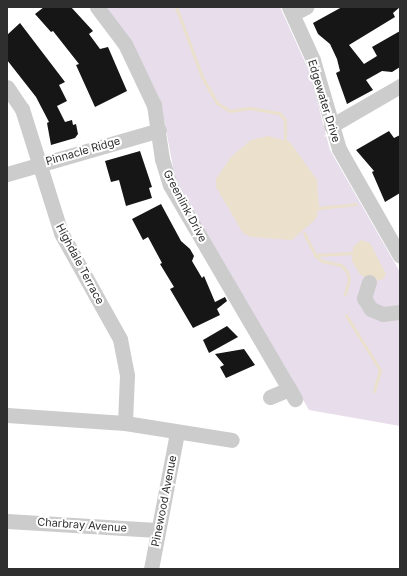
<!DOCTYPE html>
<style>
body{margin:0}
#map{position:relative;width:407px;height:576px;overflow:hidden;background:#fff;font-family:Inter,sans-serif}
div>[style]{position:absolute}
.green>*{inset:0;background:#e8ddeb}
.water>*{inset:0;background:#eae0cb}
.stream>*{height:3px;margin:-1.5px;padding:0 1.5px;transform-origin:1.5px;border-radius:1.5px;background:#eae0cb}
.building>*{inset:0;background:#161616}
.minor>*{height:15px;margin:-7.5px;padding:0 7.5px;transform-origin:7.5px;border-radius:7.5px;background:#ccc}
span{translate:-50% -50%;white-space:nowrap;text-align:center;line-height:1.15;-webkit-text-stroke:4px #fff;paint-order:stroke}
.street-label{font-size:11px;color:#2f2f2f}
.frame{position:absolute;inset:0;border:8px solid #2f2f2f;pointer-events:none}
</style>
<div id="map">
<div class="green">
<div style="clip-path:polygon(105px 7px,280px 7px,310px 73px,330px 150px,400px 272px,400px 426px,309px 410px,175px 178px,162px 108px,131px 41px)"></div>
</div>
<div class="water">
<div style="clip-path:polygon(268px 136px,290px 142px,317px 180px,319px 208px,316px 219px,292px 240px,251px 237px,243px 233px,216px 187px,216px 179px,231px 157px,251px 140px)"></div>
<div style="clip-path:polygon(361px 240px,370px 243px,386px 274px,383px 279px,371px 282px,359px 273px,352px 261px,353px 247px)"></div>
</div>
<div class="stream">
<div style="left:176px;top:7px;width:75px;rotate:69.6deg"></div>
<div style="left:202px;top:77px;width:30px;rotate:60deg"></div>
<div style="left:217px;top:103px;width:15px;rotate:32deg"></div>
<div style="left:230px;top:111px;width:20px;rotate:-9deg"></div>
<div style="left:250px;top:108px;width:29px;rotate:10deg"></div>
<div style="left:279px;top:113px;width:9px;rotate:49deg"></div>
<div style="left:285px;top:120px;width:20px;rotate:90deg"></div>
<div style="left:319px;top:208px;width:37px;rotate:-6deg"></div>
<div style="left:304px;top:233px;width:25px;rotate:63deg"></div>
<div style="left:315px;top:255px;width:9px;rotate:41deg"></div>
<div style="left:322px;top:261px;width:19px;rotate:12deg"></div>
<div style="left:341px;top:265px;width:9px;rotate:49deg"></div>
<div style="left:347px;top:272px;width:7px;rotate:74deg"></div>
<div style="left:349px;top:279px;width:16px;rotate:105deg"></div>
<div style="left:315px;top:255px;width:38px;rotate:-3deg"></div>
<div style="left:346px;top:315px;width:65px;rotate:58.3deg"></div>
<div style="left:380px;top:370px;width:22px;rotate:106deg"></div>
</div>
<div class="building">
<div style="clip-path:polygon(44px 7px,71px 7px,93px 31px,89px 34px,100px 49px,108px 47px,127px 91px,95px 107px,76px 65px,79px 64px,53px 31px,51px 32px,35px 14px)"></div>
<div style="clip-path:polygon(342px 7px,400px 7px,393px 13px,395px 17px,349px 45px,364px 64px,377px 56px,372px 47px,400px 31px,400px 67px,392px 72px,382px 71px,366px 80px,373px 90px,347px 104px,336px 73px,340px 71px,337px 59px,330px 44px,318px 34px,313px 23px)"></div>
<div style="clip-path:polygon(20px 23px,65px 82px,59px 85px,67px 101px,57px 106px,65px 122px,72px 120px,73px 125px,76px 124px,78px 134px,75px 138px,51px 145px,47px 123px,49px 122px,36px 97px,7px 60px,7px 35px)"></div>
<div style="clip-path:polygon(389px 131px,394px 138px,400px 135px,400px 193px,385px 202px,372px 172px,374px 171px,356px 150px)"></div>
<div style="clip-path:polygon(140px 151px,152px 187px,149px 188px,152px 198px,126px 206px,119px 180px,111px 182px,105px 161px)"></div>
<div style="clip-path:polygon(161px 204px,181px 241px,190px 249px,194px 256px,192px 261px,202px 278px,204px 276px,215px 302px,225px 297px,227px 301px,217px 309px,220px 315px,193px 328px,170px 289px,174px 287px,160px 264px,162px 263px,148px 237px,143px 240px,132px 219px)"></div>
<div style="clip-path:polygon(227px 326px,238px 337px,209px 353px,203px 340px)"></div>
<div style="clip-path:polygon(244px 349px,255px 365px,226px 378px,220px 367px,224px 365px,215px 354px)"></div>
</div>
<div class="minor">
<div style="left:97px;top:7px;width:46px;rotate:52.9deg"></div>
<div style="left:125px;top:44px;width:68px;rotate:64.6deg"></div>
<div style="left:154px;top:105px;width:55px;rotate:81.6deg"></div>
<div style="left:162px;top:159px;width:27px;rotate:73deg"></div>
<div style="left:170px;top:185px;width:248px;rotate:59.7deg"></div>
<div style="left:289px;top:7px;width:58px;rotate:65.6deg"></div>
<div style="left:313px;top:60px;width:93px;rotate:73.7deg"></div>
<div style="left:339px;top:149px;width:123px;rotate:60.3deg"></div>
<div style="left:293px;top:14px;width:15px;rotate:-28deg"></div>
<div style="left:7px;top:87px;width:27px;rotate:56deg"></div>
<div style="left:22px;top:109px;width:130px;rotate:72.5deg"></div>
<div style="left:61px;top:233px;width:121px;rotate:60.9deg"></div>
<div style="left:120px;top:339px;width:37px;rotate:79deg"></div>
<div style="left:127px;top:375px;width:48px;rotate:92.4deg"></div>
<div style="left:331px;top:126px;width:80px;rotate:-30.1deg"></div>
<div style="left:7px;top:174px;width:158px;rotate:-16.1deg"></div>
<div style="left:369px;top:282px;width:17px;rotate:107deg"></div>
<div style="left:364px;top:298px;width:13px;rotate:58deg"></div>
<div style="left:371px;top:309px;width:13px;rotate:23deg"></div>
<div style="left:383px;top:314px;width:17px;rotate:-7deg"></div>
<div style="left:270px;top:397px;width:21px;rotate:-23deg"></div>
<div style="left:7px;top:415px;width:118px;rotate:3.9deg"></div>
<div style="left:125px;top:423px;width:108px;rotate:9deg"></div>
<div style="left:7px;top:521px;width:150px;rotate:3.4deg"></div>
<div style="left:151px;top:569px;width:138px;rotate:-79.2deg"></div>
</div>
<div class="street-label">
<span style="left:324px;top:101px;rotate:73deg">Edgewater Drive</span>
<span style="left:83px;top:151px;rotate:-16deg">Pinnacle Ridge</span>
<span style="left:185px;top:206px;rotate:62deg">Greenlink Drive</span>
<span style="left:80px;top:264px;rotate:62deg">Highdale Terrace</span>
<span style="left:164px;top:501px;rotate:-79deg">Pinewood Avenue</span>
<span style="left:82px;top:525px;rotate:4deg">Charbray Avenue</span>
</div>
<div class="frame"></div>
</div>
